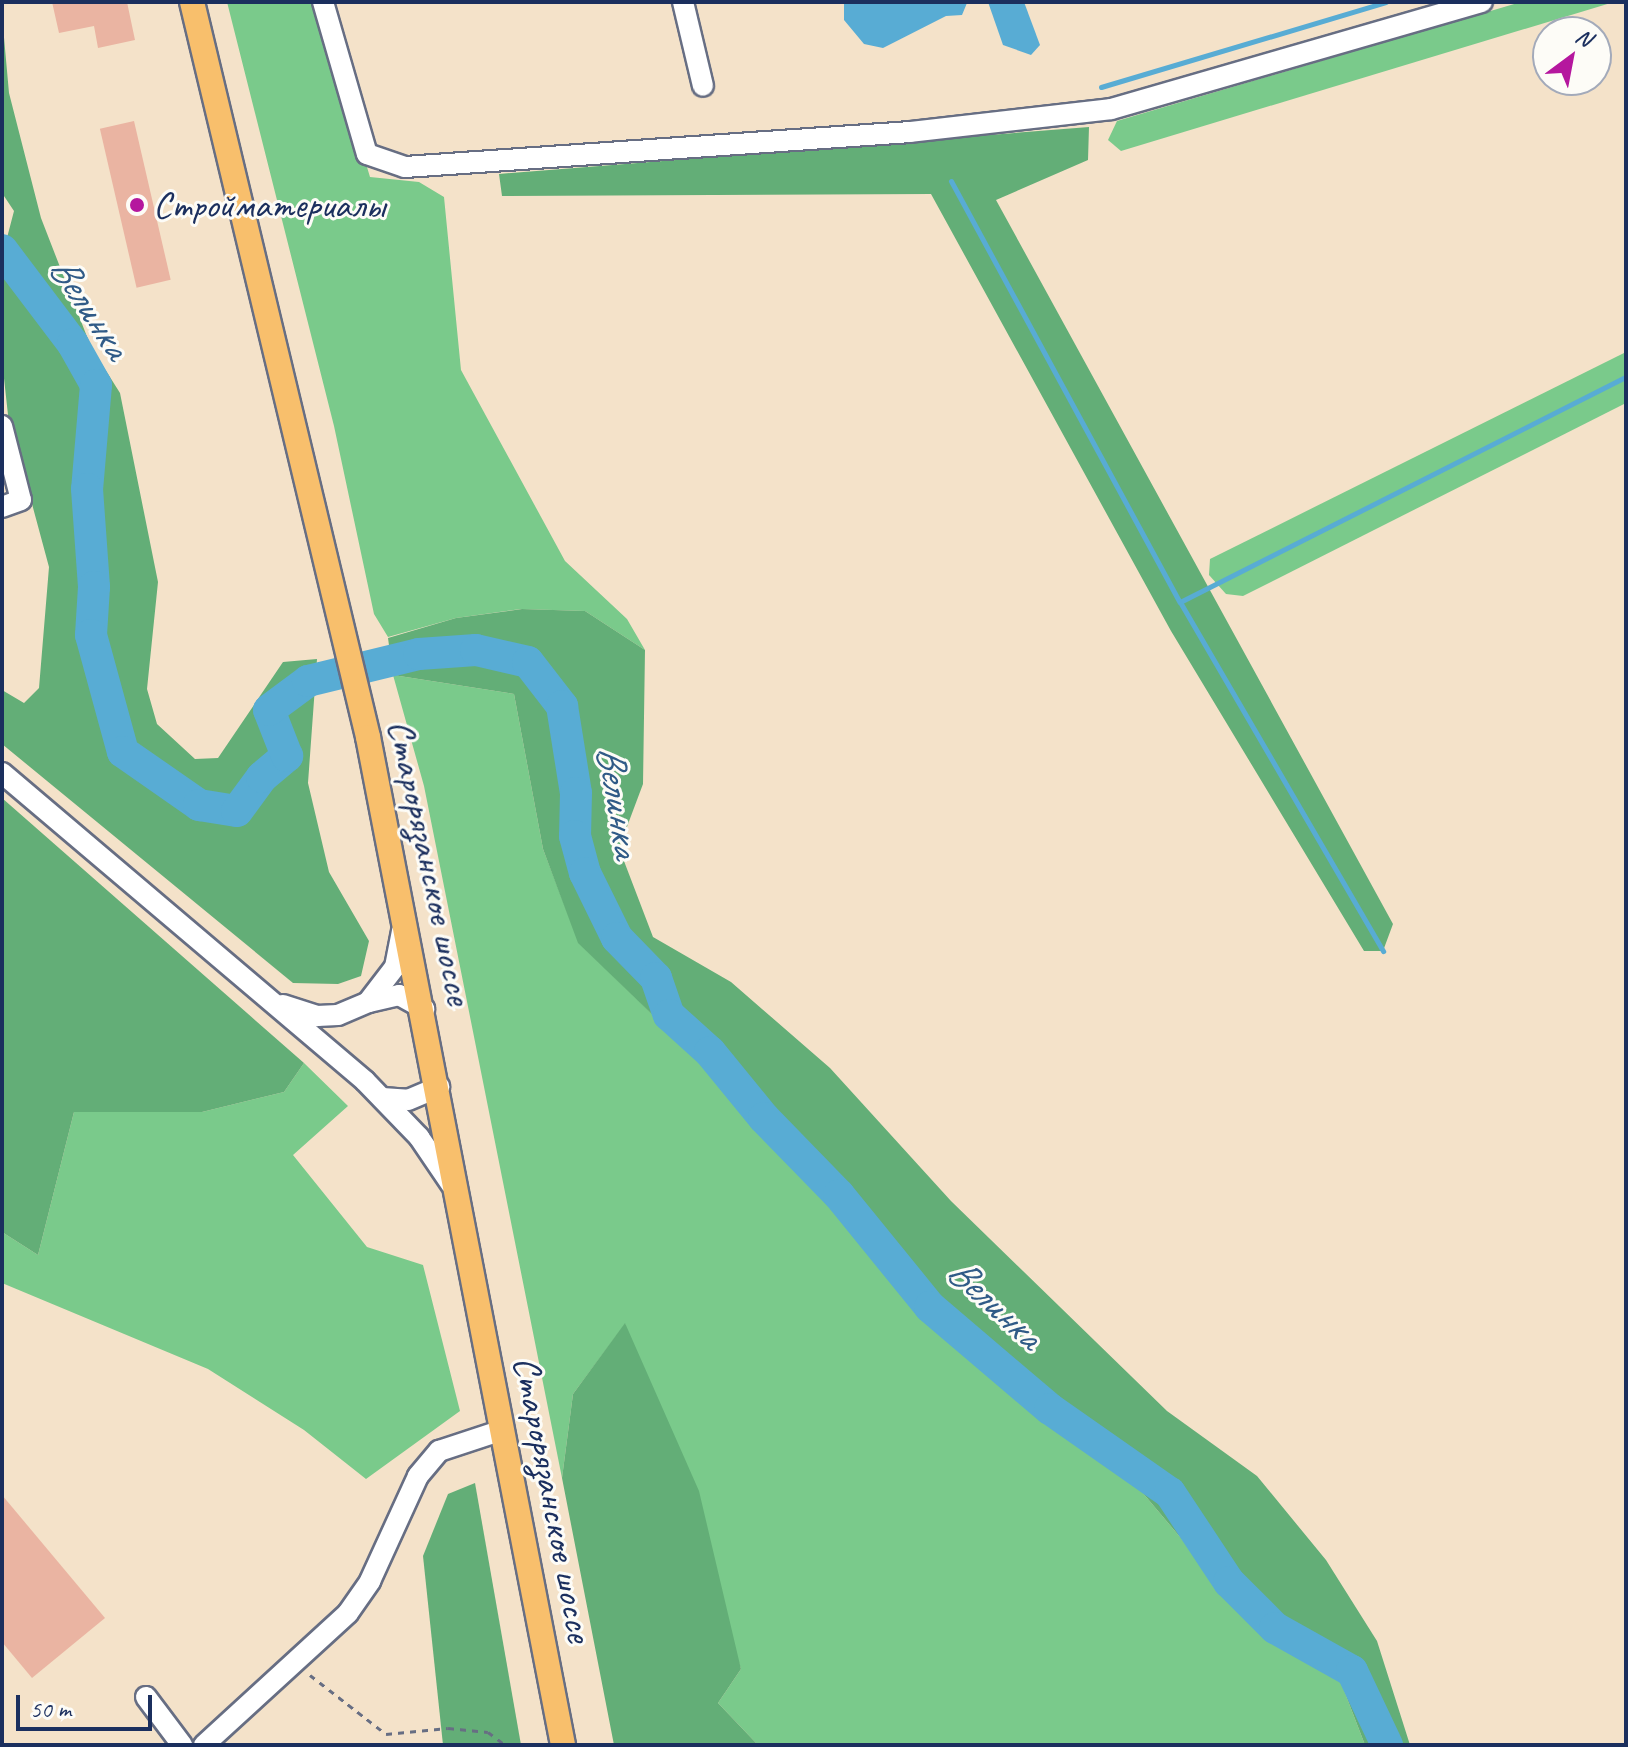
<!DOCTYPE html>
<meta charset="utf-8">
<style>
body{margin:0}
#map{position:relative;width:1628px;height:1747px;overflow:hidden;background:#f4e2c9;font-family:Caveat,sans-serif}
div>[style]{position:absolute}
.green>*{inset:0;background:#7aca8b}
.forest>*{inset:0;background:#63ae77}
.water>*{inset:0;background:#58acd4}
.stream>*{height:5px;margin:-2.5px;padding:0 2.5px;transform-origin:2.5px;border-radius:2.5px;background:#58acd4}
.river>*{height:32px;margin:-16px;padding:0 16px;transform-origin:16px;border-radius:16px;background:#58acd4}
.building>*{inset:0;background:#eab4a2;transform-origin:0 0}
.path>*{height:3px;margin-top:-1.5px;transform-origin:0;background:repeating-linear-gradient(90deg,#676e83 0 6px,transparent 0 12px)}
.roads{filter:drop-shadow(2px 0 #676e83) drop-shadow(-2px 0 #676e83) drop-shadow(0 2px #676e83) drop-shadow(0 -2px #676e83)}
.minor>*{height:20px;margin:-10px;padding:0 10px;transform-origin:10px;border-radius:10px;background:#fff}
.major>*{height:24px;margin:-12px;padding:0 12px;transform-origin:12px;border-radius:12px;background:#f8bf6c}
.dots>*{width:22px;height:22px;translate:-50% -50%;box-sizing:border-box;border:4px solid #fdfcf7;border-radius:50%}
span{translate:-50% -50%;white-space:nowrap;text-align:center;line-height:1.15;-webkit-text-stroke:6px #fdfcf7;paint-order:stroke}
.poi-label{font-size:38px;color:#1b2f5e}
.left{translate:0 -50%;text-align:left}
.street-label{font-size:38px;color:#1b2f5e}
.water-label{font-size:40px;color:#305b87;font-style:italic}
.frame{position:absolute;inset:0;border:4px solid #1b2f5e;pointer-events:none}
.north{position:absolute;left:1532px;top:16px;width:80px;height:80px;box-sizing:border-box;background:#fdfcf7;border:2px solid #a3aaba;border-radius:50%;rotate:32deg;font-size:22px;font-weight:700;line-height:32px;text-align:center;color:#1b2f5e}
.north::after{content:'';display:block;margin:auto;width:28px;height:36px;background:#b5179e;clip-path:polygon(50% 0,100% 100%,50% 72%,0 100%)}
.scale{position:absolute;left:16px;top:1695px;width:136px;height:36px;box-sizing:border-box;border:4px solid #1b2f5e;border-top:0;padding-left:10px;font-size:24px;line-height:28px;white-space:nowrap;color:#1b2f5e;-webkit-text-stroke:6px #fdfcf7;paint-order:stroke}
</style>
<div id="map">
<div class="green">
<div style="clip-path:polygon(227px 2px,317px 2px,370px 177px,419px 182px,444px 197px,461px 370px,565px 561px,627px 619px,645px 650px,585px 611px,521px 609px,456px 618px,388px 637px,374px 614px,334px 426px)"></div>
<div style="clip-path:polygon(1521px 2px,1614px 2px,1121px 151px,1108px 140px,1117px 121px)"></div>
<div style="clip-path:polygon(1626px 352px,1626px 403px,1243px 596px,1226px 594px,1209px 575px,1210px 559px)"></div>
<div style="clip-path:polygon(393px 675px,514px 694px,543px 849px,579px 943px,713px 1073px,955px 1340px,1142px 1492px,1244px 1613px,1340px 1680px,1365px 1745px,758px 1745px,718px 1703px,741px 1669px,625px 1324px,573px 1394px,562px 1478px,424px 786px)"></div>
<div style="clip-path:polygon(304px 1063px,348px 1106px,293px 1155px,367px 1247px,423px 1265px,460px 1411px,366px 1479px,304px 1430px,208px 1369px,2px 1283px,2px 1232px,38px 1255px,74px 1112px,202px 1112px,284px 1092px)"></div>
</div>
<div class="forest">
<div style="clip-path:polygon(2px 15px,9px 93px,41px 218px,91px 347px,120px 393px,158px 582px,147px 689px,157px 724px,195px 759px,218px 758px,283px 662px,317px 659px,308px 783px,329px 872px,369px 941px,361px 976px,338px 984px,293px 983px,2px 744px,2px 690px,24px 703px,39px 688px,49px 567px,8px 415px,2px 360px,2px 257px,14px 211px,2px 193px)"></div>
<div style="clip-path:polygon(1089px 127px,1088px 160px,996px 200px,1393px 924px,1383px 951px,1364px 951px,1171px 631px,931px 194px,502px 196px,499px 174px)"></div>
<div style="clip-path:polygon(522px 609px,585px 611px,645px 650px,643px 784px,619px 848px,653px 937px,731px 982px,830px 1068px,951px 1201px,1167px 1411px,1257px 1476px,1326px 1560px,1377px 1641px,1410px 1745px,1365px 1745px,1340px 1680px,1244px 1613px,1142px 1492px,955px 1340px,713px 1073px,578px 943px,543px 849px,514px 694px,393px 675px,388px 638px,456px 618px)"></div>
<div style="clip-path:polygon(2px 798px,304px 1063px,284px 1092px,202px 1112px,74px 1112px,38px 1255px,2px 1232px)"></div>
<div style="clip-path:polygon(625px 1323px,699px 1491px,741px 1669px,718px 1703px,758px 1745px,614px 1745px,562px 1478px,573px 1394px)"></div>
<div style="clip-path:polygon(475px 1483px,521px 1745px,443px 1745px,423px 1556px,448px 1494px)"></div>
</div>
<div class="water">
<div style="clip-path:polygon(988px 2px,1024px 2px,1040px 45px,1031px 55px,1003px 45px)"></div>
<div style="clip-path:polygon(967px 3px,962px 15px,946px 16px,883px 48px,864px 44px,844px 20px,844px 2px)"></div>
</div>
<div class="stream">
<div style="left:1101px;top:87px;width:297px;rotate:-16.6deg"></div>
<div style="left:951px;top:181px;width:479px;rotate:61.5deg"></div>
<div style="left:1180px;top:602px;width:404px;rotate:59.8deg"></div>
<div style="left:1180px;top:602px;width:500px;rotate:-26.8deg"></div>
</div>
<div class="river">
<div style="left:2px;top:250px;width:118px;rotate:52.9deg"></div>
<div style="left:73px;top:344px;width:47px;rotate:60.7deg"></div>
<div style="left:96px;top:385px;width:104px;rotate:94.9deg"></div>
<div style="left:87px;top:489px;width:98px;rotate:85.9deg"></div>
<div style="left:94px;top:587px;width:48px;rotate:93.6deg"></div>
<div style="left:91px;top:635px;width:121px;rotate:74.7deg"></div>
<div style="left:123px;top:752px;width:93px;rotate:34.9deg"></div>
<div style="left:199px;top:805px;width:38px;rotate:9deg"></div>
<div style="left:237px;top:811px;width:42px;rotate:-53.7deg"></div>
<div style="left:262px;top:777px;width:33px;rotate:-40deg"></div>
<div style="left:287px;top:756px;width:49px;rotate:-111.4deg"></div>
<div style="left:269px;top:710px;width:49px;rotate:-36.6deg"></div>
<div style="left:308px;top:681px;width:114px;rotate:-13.7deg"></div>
<div style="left:419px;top:654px;width:57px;rotate:-4deg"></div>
<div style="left:476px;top:650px;width:53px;rotate:13deg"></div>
<div style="left:528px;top:662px;width:56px;rotate:52.3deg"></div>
<div style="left:562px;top:706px;width:88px;rotate:80.9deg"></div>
<div style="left:576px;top:793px;width:43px;rotate:91.3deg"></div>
<div style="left:575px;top:836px;width:38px;rotate:75deg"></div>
<div style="left:585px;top:873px;width:72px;rotate:63.8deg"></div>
<div style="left:617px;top:938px;width:56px;rotate:45.7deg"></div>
<div style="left:656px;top:978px;width:39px;rotate:71deg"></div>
<div style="left:669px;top:1015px;width:55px;rotate:42.1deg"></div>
<div style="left:710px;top:1052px;width:85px;rotate:50.7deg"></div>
<div style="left:764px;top:1118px;width:107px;rotate:45.8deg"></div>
<div style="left:839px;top:1195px;width:144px;rotate:50.9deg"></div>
<div style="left:930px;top:1307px;width:157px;rotate:40.4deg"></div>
<div style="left:1050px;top:1409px;width:146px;rotate:35deg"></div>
<div style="left:1170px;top:1493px;width:107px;rotate:56.5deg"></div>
<div style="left:1229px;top:1582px;width:65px;rotate:45deg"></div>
<div style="left:1275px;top:1628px;width:88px;rotate:29.2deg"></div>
<div style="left:1352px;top:1671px;width:82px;rotate:64.7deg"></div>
</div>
<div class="building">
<div style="clip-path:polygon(52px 2px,127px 2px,135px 40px,98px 48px,94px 26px,59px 33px)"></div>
<div style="left:134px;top:121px;width:163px;height:35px;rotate:77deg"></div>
<div style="clip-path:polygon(2px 1495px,105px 1618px,32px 1678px,2px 1642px)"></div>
</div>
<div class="path">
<div style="left:310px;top:1675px;width:96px;rotate:37.8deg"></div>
<div style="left:386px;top:1734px;width:62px;rotate:-5.5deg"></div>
<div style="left:448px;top:1728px;width:40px;rotate:5.7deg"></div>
<div style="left:488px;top:1732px;width:21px;rotate:37deg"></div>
</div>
<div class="roads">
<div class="minor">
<div style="left:323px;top:2px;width:158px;rotate:73.9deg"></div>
<div style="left:367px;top:154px;width:40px;rotate:18.9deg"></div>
<div style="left:405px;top:167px;width:506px;rotate:-3.96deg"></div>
<div style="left:910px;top:132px;width:202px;rotate:-6.5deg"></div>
<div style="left:1111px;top:109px;width:386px;rotate:-16.1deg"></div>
<div style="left:683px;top:2px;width:86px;rotate:76.6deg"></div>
<div style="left:2px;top:426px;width:76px;rotate:75.6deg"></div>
<div style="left:21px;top:500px;width:20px;rotate:160deg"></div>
<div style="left:2px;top:773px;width:476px;rotate:40.3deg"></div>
<div style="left:365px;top:1081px;width:78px;rotate:46deg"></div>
<div style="left:419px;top:1137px;width:57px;rotate:55.8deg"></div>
<div style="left:369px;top:1002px;width:31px;rotate:-13deg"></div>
<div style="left:399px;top:995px;width:29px;rotate:29deg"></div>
<div style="left:283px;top:1005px;width:36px;rotate:18deg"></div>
<div style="left:317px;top:1016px;width:21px;rotate:-3deg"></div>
<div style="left:338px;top:1015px;width:33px;rotate:-23deg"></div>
<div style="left:368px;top:1002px;width:44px;rotate:-52.4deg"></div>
<div style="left:395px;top:967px;width:37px;rotate:-79deg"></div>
<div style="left:382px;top:1098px;width:26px;rotate:4deg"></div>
<div style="left:408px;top:1100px;width:34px;rotate:-23deg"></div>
<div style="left:146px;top:1697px;width:60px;rotate:53.1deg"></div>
<div style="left:204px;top:1745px;width:195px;rotate:-42.5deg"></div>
<div style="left:348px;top:1613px;width:39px;rotate:-55deg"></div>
<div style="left:370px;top:1581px;width:115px;rotate:-65.4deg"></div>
<div style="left:418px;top:1476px;width:33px;rotate:-50deg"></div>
<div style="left:439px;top:1451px;width:67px;rotate:-18.2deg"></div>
</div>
<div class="major">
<div style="left:192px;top:2px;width:756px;rotate:76.53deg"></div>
<div style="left:368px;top:737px;width:1027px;rotate:79.05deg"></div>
</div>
</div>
<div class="dots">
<div style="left:137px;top:205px;background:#b5179e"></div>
</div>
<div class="poi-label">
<span class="left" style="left:153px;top:205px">Стройматериалы</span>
</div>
<div class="street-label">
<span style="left:430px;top:862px;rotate:78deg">Старорязанское шоссе</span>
<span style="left:553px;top:1499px;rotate:79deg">Старорязанское шоссе</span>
</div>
<div class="water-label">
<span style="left:90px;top:307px;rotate:57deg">Велинка</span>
<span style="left:619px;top:801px;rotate:81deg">Велинка</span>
<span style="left:995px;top:1303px;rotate:43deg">Велинка</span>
</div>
<div class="frame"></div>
<div class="north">N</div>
<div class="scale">50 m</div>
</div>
